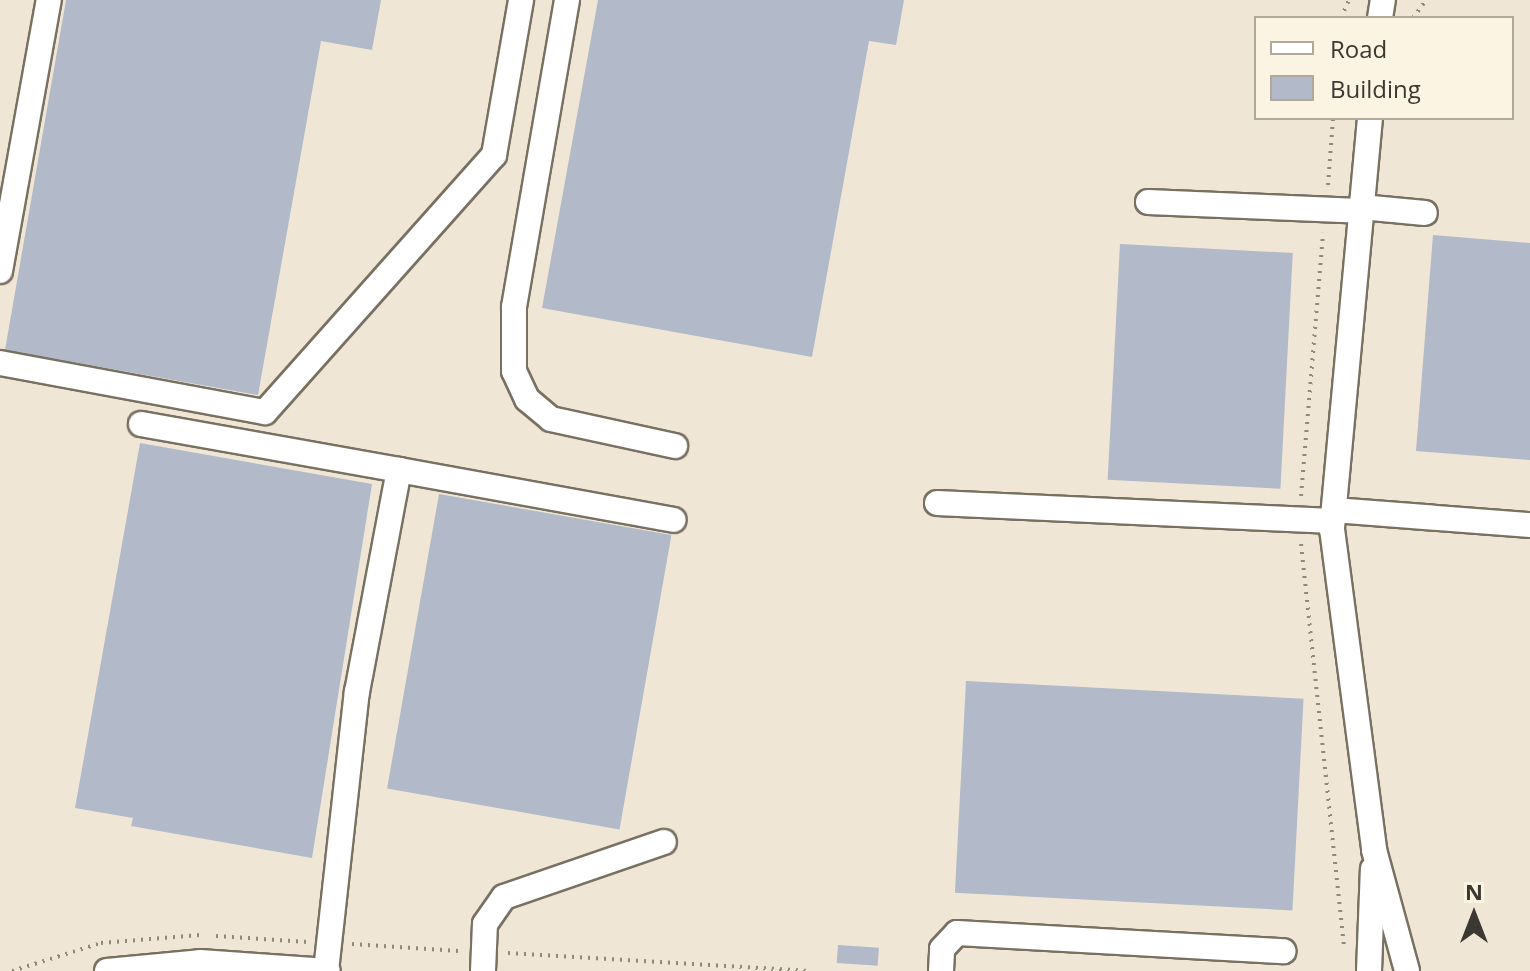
<!DOCTYPE html>
<style>
body{margin:0}
#map{position:relative;width:1530px;height:971px;overflow:hidden;background:#efe6d6;font-family:"Open Sans",sans-serif}
div>[style]{position:absolute}
.building>*{inset:0;background:#b2b9c9;transform-origin:0 0}
.path>*{height:4px;margin-top:-2px;transform-origin:0;background:repeating-linear-gradient(90deg,#8e897d 0 2px,transparent 0 8px)}
.roads{filter:drop-shadow(2px 0 #787162) drop-shadow(-2px 0 #787162) drop-shadow(0 2px #787162) drop-shadow(0 -2px #787162)}
.minor>*{height:24px;margin:-12px;padding:0 12px;transform-origin:12px;border-radius:12px;background:#fff}
span{translate:-50% -50%;white-space:nowrap;text-align:center;line-height:1.15;-webkit-text-stroke:8px #fcf4e3;paint-order:stroke}
.legend{position:absolute;left:1254px;top:16px;width:260px;height:104px;box-sizing:border-box;background:#fcf4e3;border:2px solid #afa99c;margin:0;padding:10px 14px;list-style:none;font-size:24px;color:#3b3831}
.legend li{display:flex;align-items:center;gap:16px;height:40px}
.legend b{width:40px;border:2px solid #afa99c}
.north{position:absolute;left:1434px;top:875px;width:80px;height:80px;-webkit-text-stroke:6px #fcf4e3;paint-order:stroke;rotate:0deg;font-size:22px;font-weight:700;line-height:32px;text-align:center;color:#3b3831}
.north::after{content:'';display:block;margin:auto;width:28px;height:36px;background:#3b3831;clip-path:polygon(50% 0,100% 100%,50% 72%,0 100%)}
</style>
<div id="map">
<div class="building">
<div style="clip-path:polygon(66px 0,381px 0,372px 50px,321px 41px,258px 395px,5px 350px)"></div>
<div style="clip-path:polygon(598px 0,904px 0,896px 45px,869px 41px,812px 357px,542px 308px)"></div>
<div style="clip-path:polygon(1433px 235px,1530px 243px,1530px 460px,1416px 451px)"></div>
<div style="left:1120px;top:244px;width:173px;height:236px;rotate:3deg"></div>
<div style="clip-path:polygon(140px 443px,372px 484px,312px 858px,131px 826px,133px 818px,75px 808px)"></div>
<div style="left:439px;top:494px;width:236px;height:299px;rotate:10deg"></div>
<div style="left:966px;top:681px;width:338px;height:212px;rotate:3deg"></div>
<div style="left:838px;top:945px;width:41px;height:18px;rotate:4deg"></div>
</div>
<div class="path">
<div style="left:1341px;top:18px;width:20px;rotate:-66deg"></div>
<div style="left:1413px;top:18px;width:22px;rotate:-54deg"></div>
<div style="left:1328px;top:185px;width:67px;rotate:-85.7deg"></div>
<div style="left:1301px;top:496px;width:264px;rotate:-85.2deg"></div>
<div style="left:1301px;top:544px;width:403px;rotate:83.9deg"></div>
<div style="left:216px;top:936px;width:92px;rotate:3.7deg"></div>
<div style="left:352px;top:944px;width:107px;rotate:3.7deg"></div>
<div style="left:508px;top:953px;width:302px;rotate:3.4deg"></div>
<div style="left:12px;top:971px;width:93px;rotate:-17.5deg"></div>
<div style="left:101px;top:943px;width:99px;rotate:-4.6deg"></div>
</div>
<div class="roads">
<div class="minor">
<div style="left:567px;top:0;width:312px;rotate:99.8deg"></div>
<div style="left:514px;top:307px;width:64px;rotate:90deg"></div>
<div style="left:514px;top:371px;width:31px;rotate:65deg"></div>
<div style="left:527px;top:399px;width:31px;rotate:40deg"></div>
<div style="left:551px;top:419px;width:127px;rotate:12.3deg"></div>
<div style="left:1380px;top:18px;width:18px;rotate:-81deg"></div>
<div style="left:1370px;top:118px;width:413px;rotate:95.3deg"></div>
<div style="left:1332px;top:529px;width:324px;rotate:82.5deg"></div>
<div style="left:1374px;top:850px;width:125px;rotate:74.7deg"></div>
<div style="left:1148px;top:202px;width:212px;rotate:2.4deg"></div>
<div style="left:1361px;top:207px;width:64px;rotate:5.4deg"></div>
<div style="left:0;top:271px;width:275px;rotate:-79.8deg"></div>
<div style="left:0;top:363px;width:269px;rotate:10.5deg"></div>
<div style="left:265px;top:412px;width:344px;rotate:-48.3deg"></div>
<div style="left:494px;top:155px;width:157px;rotate:-80.1deg"></div>
<div style="left:141px;top:424px;width:262px;rotate:10.1deg"></div>
<div style="left:937px;top:503px;width:396px;rotate:2.6deg"></div>
<div style="left:1334px;top:510px;width:197px;rotate:4.4deg"></div>
<div style="left:107px;top:971px;width:93px;rotate:-5.5deg"></div>
<div style="left:200px;top:962px;width:128px;rotate:4deg"></div>
<div style="left:326px;top:971px;width:281px;rotate:-83.7deg"></div>
<div style="left:357px;top:692px;width:226px;rotate:-79.3deg"></div>
<div style="left:399px;top:470px;width:279px;rotate:10.3deg"></div>
<div style="left:483px;top:971px;width:47px;rotate:-87.6deg"></div>
<div style="left:485px;top:924px;width:33px;rotate:-55deg"></div>
<div style="left:504px;top:897px;width:169px;rotate:-19deg"></div>
<div style="left:941px;top:971px;width:22px;rotate:-87deg"></div>
<div style="left:942px;top:949px;width:22px;rotate:-47deg"></div>
<div style="left:957px;top:933px;width:327px;rotate:3.2deg"></div>
<div style="left:1369px;top:971px;width:102px;rotate:-87.8deg"></div>
</div>
</div>
<ul class="legend">
<li><b style="height:10px;background:#fff"></b>Road</li>
<li><b style="height:22px;background:#b2b9c9"></b>Building</li>
</ul>
<div class="north">N</div>
</div>
